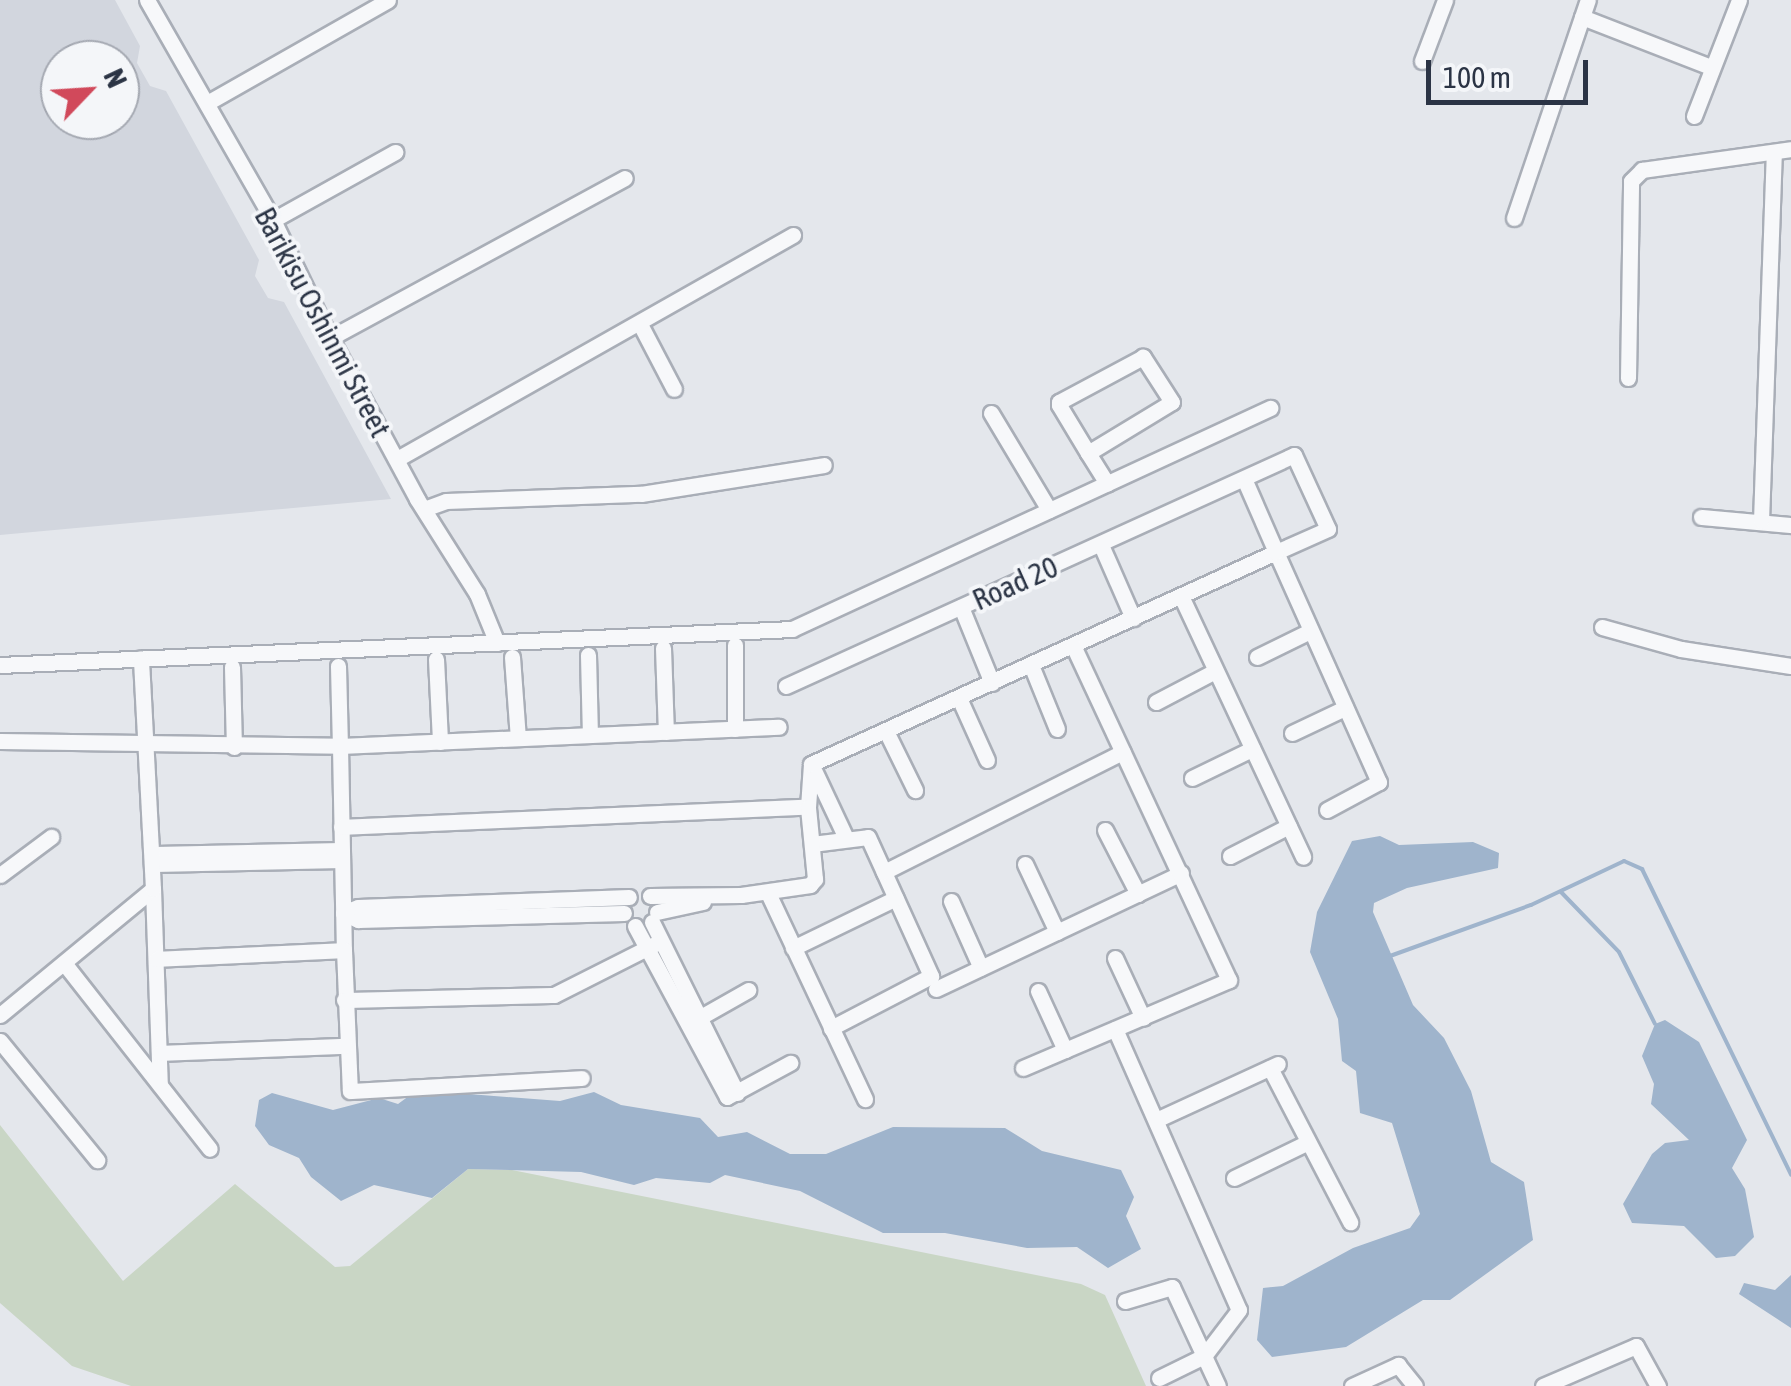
<!DOCTYPE html>
<style>
body{margin:0}
#map{position:relative;width:1791px;height:1386px;overflow:hidden;background:#e4e7ec;font-family:"Asap Condensed",sans-serif}
div>[style]{position:absolute}
.built>*{inset:0;background:#d2d6de}
.green>*{inset:0;background:#c9d6c5}
.water>*{inset:0;background:#9fb4cc}
.stream>*{height:4px;margin:-2px;padding:0 2px;transform-origin:2px;border-radius:2px;background:#9fb4cc}
.roads{filter:drop-shadow(2px 0 #a9aeb7) drop-shadow(-2px 0 #a9aeb7) drop-shadow(0 2px #a9aeb7) drop-shadow(0 -2px #a9aeb7)}
.minor>*{height:15px;margin:-7.5px;padding:0 7.5px;transform-origin:7.5px;border-radius:7.5px;background:#f7f8fa}
span{translate:-50% -50%;white-space:nowrap;text-align:center;line-height:1.15;-webkit-text-stroke:8px #f4f6f9;paint-order:stroke}
.street-label{font-size:30px;color:#2b3445}
.north{position:absolute;left:40px;top:40px;width:100px;height:100px;box-sizing:border-box;background:#f4f6f9;border:2px solid #a4a8b1;border-radius:50%;rotate:65deg;font-size:28px;font-weight:700;line-height:40px;text-align:center;color:#2b3445}
.north::after{content:'';display:block;margin:auto;width:35px;height:45px;background:#d1495b;clip-path:polygon(50% 0,100% 100%,50% 72%,0 100%)}
.scale{position:absolute;left:1426px;top:60px;width:162px;height:45px;box-sizing:border-box;border:5px solid #2b3445;border-top:0;padding-left:12px;font-size:30px;line-height:35px;white-space:nowrap;color:#2b3445;-webkit-text-stroke:8px #f4f6f9;paint-order:stroke}
</style>
<div id="map">
<div class="built">
<div style="clip-path:polygon(evenodd,0 0,115px 0,140px 46px,137px 63px,150px 86px,166px 91px,259px 260px,255px 276px,268px 298px,284px 302px,391px 499px,0 535px,0 0,60px 60px,120px 60px,120px 120px,60px 120px,60px 60px)"></div>
</div>
<div class="green">
<div style="clip-path:polygon(0 1125px,123px 1281px,235px 1184px,335px 1267px,350px 1266px,468px 1169px,512px 1170px,1081px 1284px,1105px 1295px,1146px 1386px,131px 1386px,72px 1366px,0 1303px)"></div>
</div>
<div class="water">
<div style="clip-path:polygon(1380px 836px,1399px 845px,1473px 842px,1499px 853px,1498px 868px,1407px 888px,1374px 903px,1373px 912px,1413px 1005px,1444px 1038px,1471px 1091px,1491px 1162px,1524px 1182px,1533px 1240px,1450px 1300px,1423px 1300px,1346px 1347px,1272px 1357px,1257px 1340px,1263px 1288px,1283px 1286px,1353px 1248px,1410px 1228px,1420px 1214px,1392px 1123px,1360px 1113px,1356px 1071px,1342px 1061px,1338px 1019px,1310px 952px,1317px 912px,1352px 841px)"></div>
<div style="clip-path:polygon(1665px 1020px,1699px 1042px,1747px 1140px,1732px 1168px,1745px 1189px,1754px 1237px,1735px 1256px,1716px 1258px,1684px 1226px,1632px 1223px,1623px 1204px,1652px 1154px,1665px 1143px,1689px 1140px,1651px 1104px,1654px 1084px,1642px 1056px,1655px 1024px)"></div>
<div style="clip-path:polygon(417px 1090px,560px 1101px,594px 1092px,621px 1105px,700px 1118px,718px 1137px,747px 1132px,790px 1154px,826px 1154px,893px 1127px,1005px 1128px,1042px 1151px,1121px 1170px,1134px 1197px,1126px 1216px,1141px 1249px,1108px 1268px,1077px 1247px,1027px 1248px,945px 1233px,883px 1233px,800px 1191px,725px 1175px,710px 1183px,656px 1178px,634px 1185px,581px 1172px,468px 1169px,432px 1198px,374px 1185px,341px 1201px,311px 1177px,299px 1158px,269px 1145px,255px 1126px,259px 1100px,272px 1093px,333px 1110px,379px 1098px,398px 1104px)"></div>
<div style="clip-path:polygon(1791px 1275px,1791px 1328px,1739px 1294px,1744px 1283px,1775px 1290px)"></div>
</div>
<div class="stream">
<div style="left:1561px;top:892px;width:83px;rotate:46deg"></div>
<div style="left:1619px;top:952px;width:80px;rotate:63.4deg"></div>
<div style="left:1390px;top:956px;width:150px;rotate:-19.9deg"></div>
<div style="left:1531px;top:905px;width:103px;rotate:-25.3deg"></div>
<div style="left:1624px;top:861px;width:20px;rotate:24deg"></div>
<div style="left:1642px;top:869px;width:340px;rotate:64deg"></div>
</div>
<div class="roads">
<div class="minor">
<div style="left:147px;top:0;width:254px;rotate:60.2deg"></div>
<div style="left:273px;top:220px;width:118px;rotate:64.3deg"></div>
<div style="left:324px;top:326px;width:196px;rotate:61.7deg"></div>
<div style="left:417px;top:499px;width:112px;rotate:57.7deg"></div>
<div style="left:477px;top:594px;width:53px;rotate:67.8deg"></div>
<div style="left:1582px;top:17px;width:138px;rotate:21.2deg"></div>
<div style="left:1422px;top:61px;width:65px;rotate:-69.3deg"></div>
<div style="left:207px;top:103px;width:208px;rotate:-29.6deg"></div>
<div style="left:1694px;top:116px;width:124px;rotate:-68.8deg"></div>
<div style="left:1514px;top:218px;width:230px;rotate:-71.3deg"></div>
<div style="left:273px;top:220px;width:140px;rotate:-29.1deg"></div>
<div style="left:641px;top:326px;width:71px;rotate:62.4deg"></div>
<div style="left:332px;top:337px;width:333px;rotate:-28.5deg"></div>
<div style="left:1628px;top:378px;width:197px;rotate:-89.1deg"></div>
<div style="left:1631px;top:181px;width:16px;rotate:-45deg"></div>
<div style="left:1642px;top:170px;width:150px;rotate:-8deg"></div>
<div style="left:991px;top:413px;width:113px;rotate:59.1deg"></div>
<div style="left:1088px;top:453px;width:98px;rotate:-31.3deg"></div>
<div style="left:1172px;top:402px;width:54px;rotate:-122.8deg"></div>
<div style="left:1143px;top:357px;width:95px;rotate:151.8deg"></div>
<div style="left:1059px;top:402px;width:3px;rotate:90deg"></div>
<div style="left:1059px;top:405px;width:56px;rotate:58.9deg"></div>
<div style="left:1088px;top:453px;width:36px;rotate:58deg"></div>
<div style="left:397px;top:459px;width:455px;rotate:-29.5deg"></div>
<div style="left:424px;top:509px;width:23px;rotate:-20deg"></div>
<div style="left:446px;top:501px;width:195px;rotate:-2.1deg"></div>
<div style="left:641px;top:494px;width:185px;rotate:-9deg"></div>
<div style="left:1701px;top:517px;width:90px;rotate:5.1deg"></div>
<div style="left:1761px;top:521px;width:368px;rotate:-88deg"></div>
<div style="left:1101px;top:545px;width:80px;rotate:66.3deg"></div>
<div style="left:1181px;top:596px;width:288px;rotate:64.9deg"></div>
<div style="left:961px;top:607px;width:82px;rotate:67.8deg"></div>
<div style="left:1602px;top:627px;width:82px;rotate:15.6deg"></div>
<div style="left:1681px;top:649px;width:111px;rotate:8.8deg"></div>
<div style="left:663px;top:648px;width:84px;rotate:88deg"></div>
<div style="left:588px;top:655px;width:80px;rotate:88.6deg"></div>
<div style="left:512px;top:657px;width:81px;rotate:85.8deg"></div>
<div style="left:1257px;top:657px;width:59px;rotate:-26.1deg"></div>
<div style="left:436px;top:659px;width:83px;rotate:87.2deg"></div>
<div style="left:0;top:665px;width:793px;rotate:-2.6deg"></div>
<div style="left:792px;top:629px;width:527px;rotate:-24.81deg"></div>
<div style="left:1031px;top:665px;width:69px;rotate:67.9deg"></div>
<div style="left:338px;top:666px;width:80px;rotate:88.6deg"></div>
<div style="left:340px;top:746px;width:439px;rotate:-2.5deg"></div>
<div style="left:232px;top:667px;width:80px;rotate:88.6deg"></div>
<div style="left:786px;top:686px;width:558px;rotate:-24.45deg"></div>
<div style="left:1294px;top:455px;width:81px;rotate:65.3deg"></div>
<div style="left:1328px;top:529px;width:57px;rotate:156.1deg"></div>
<div style="left:1276px;top:552px;width:252px;rotate:65.9deg"></div>
<div style="left:1379px;top:782px;width:59px;rotate:151.7deg"></div>
<div style="left:959px;top:698px;width:68px;rotate:65.7deg"></div>
<div style="left:1156px;top:702px;width:67px;rotate:-27.7deg"></div>
<div style="left:735px;top:729px;width:84px;rotate:-90deg"></div>
<div style="left:886px;top:731px;width:66px;rotate:63.8deg"></div>
<div style="left:1292px;top:733px;width:59px;rotate:-25.3deg"></div>
<div style="left:0;top:741px;width:340px;rotate:0.8deg"></div>
<div style="left:340px;top:746px;width:204px;rotate:88.9deg"></div>
<div style="left:813px;top:768px;width:75px;rotate:64.8deg"></div>
<div style="left:1192px;top:778px;width:67px;rotate:-25.8deg"></div>
<div style="left:341px;top:827px;width:467px;rotate:-2.5deg"></div>
<div style="left:808px;top:807px;width:43px;rotate:-86deg"></div>
<div style="left:811px;top:764px;width:511px;rotate:-24.51deg"></div>
<div style="left:1276px;top:552px;width:77px;rotate:-113.6deg"></div>
<div style="left:1105px;top:830px;width:72px;rotate:62.7deg"></div>
<div style="left:812px;top:844px;width:56px;rotate:-7.1deg"></div>
<div style="left:868px;top:837px;width:153px;rotate:65.6deg"></div>
<div style="left:931px;top:976px;width:113px;rotate:152.5deg"></div>
<div style="left:155px;top:854px;width:186px;rotate:-1.2deg"></div>
<div style="left:1230px;top:856px;width:66px;rotate:-27deg"></div>
<div style="left:154px;top:864px;width:188px;rotate:-1.2deg"></div>
<div style="left:1025px;top:864px;width:75px;rotate:64.8deg"></div>
<div style="left:884px;top:872px;width:267px;rotate:-26.7deg"></div>
<div style="left:0;top:875px;width:64px;rotate:-36.7deg"></div>
<div style="left:153px;top:889px;width:196px;rotate:88deg"></div>
<div style="left:768px;top:893px;width:228px;rotate:64.8deg"></div>
<div style="left:650px;top:896px;width:91px;rotate:-0.6deg"></div>
<div style="left:741px;top:895px;width:70px;rotate:-8.2deg"></div>
<div style="left:810px;top:885px;width:8px;rotate:-50deg"></div>
<div style="left:815px;top:879px;width:72px;rotate:-95.6deg"></div>
<div style="left:951px;top:901px;width:73px;rotate:65.9deg"></div>
<div style="left:657px;top:912px;width:47px;rotate:-12.3deg"></div>
<div style="left:343px;top:913px;width:16px;rotate:-22deg"></div>
<div style="left:358px;top:907px;width:271px;rotate:-2.1deg"></div>
<div style="left:343px;top:913px;width:17px;rotate:25deg"></div>
<div style="left:358px;top:920px;width:266px;rotate:-1.5deg"></div>
<div style="left:652px;top:922px;width:191px;rotate:63.6deg"></div>
<div style="left:635px;top:926px;width:194px;rotate:61.7deg"></div>
<div style="left:727px;top:1097px;width:72px;rotate:-28.4deg"></div>
<div style="left:793px;top:948px;width:114px;rotate:-25.9deg"></div>
<div style="left:1115px;top:958px;width:66px;rotate:65deg"></div>
<div style="left:156px;top:959px;width:188px;rotate:-2.7deg"></div>
<div style="left:344px;top:950px;width:141px;rotate:87.6deg"></div>
<div style="left:350px;top:1091px;width:232px;rotate:-3.2deg"></div>
<div style="left:64px;top:963px;width:236px;rotate:51.9deg"></div>
<div style="left:936px;top:989px;width:271px;rotate:-25.3deg"></div>
<div style="left:1038px;top:991px;width:65px;rotate:65.4deg"></div>
<div style="left:344px;top:1000px;width:210px;rotate:-1.4deg"></div>
<div style="left:554px;top:995px;width:115px;rotate:-26.8deg"></div>
<div style="left:0;top:1015px;width:198px;rotate:-39.5deg"></div>
<div style="left:153px;top:889px;width:231px;rotate:-93deg"></div>
<div style="left:690px;top:1023px;width:67px;rotate:-29.6deg"></div>
<div style="left:1115px;top:1029px;width:307px;rotate:66.2deg"></div>
<div style="left:1239px;top:1310px;width:58px;rotate:127.3deg"></div>
<div style="left:1204px;top:1356px;width:50px;rotate:153.9deg"></div>
<div style="left:0;top:1041px;width:154px;rotate:50.8deg"></div>
<div style="left:159px;top:1053px;width:186px;rotate:-2.2deg"></div>
<div style="left:1023px;top:1068px;width:224px;rotate:-23.1deg"></div>
<div style="left:1229px;top:980px;width:369px;rotate:-115deg"></div>
<div style="left:1270px;top:1068px;width:174px;rotate:62.5deg"></div>
<div style="left:1156px;top:1120px;width:134px;rotate:-24.7deg"></div>
<div style="left:1234px;top:1178px;width:82px;rotate:-25.9deg"></div>
<div style="left:1125px;top:1301px;width:49px;rotate:-16.6deg"></div>
<div style="left:1172px;top:1287px;width:109px;rotate:65.1deg"></div>
<div style="left:1352px;top:1386px;width:51px;rotate:-24.5deg"></div>
<div style="left:1398px;top:1365px;width:27px;rotate:51deg"></div>
<div style="left:1543px;top:1386px;width:101px;rotate:-23.3deg"></div>
<div style="left:1636px;top:1346px;width:46px;rotate:61.2deg"></div>
</div>
</div>
<div class="street-label">
<span style="left:323px;top:322px;rotate:62deg">Barikisu Oshinmi Street</span>
<span style="left:1015px;top:583px;rotate:-24deg">Road 20</span>
</div>
<div class="north">N</div>
<div class="scale">100 m</div>
</div>
